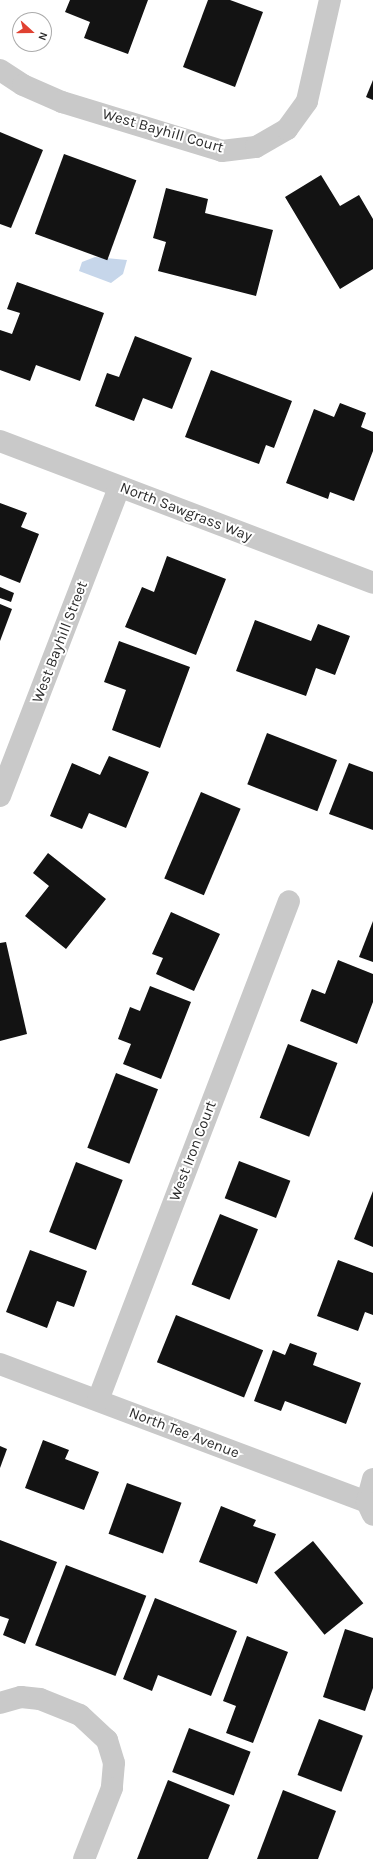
<!DOCTYPE html>
<style>
body{margin:0}
#map{position:relative;width:373px;height:1859px;overflow:hidden;background:#fff;font-family:Karla,sans-serif}
div>[style]{position:absolute}
.water>*{inset:0;background:#c6d6ea}
.building>*{inset:0;background:#131313;transform-origin:0 0}
.street>*{height:22px;margin:-11px;padding:0 11px;transform-origin:11px;border-radius:11px;background:#c9c9c9}
span{translate:-50% -50%;white-space:nowrap;text-align:center;line-height:1.15;-webkit-text-stroke:4px #fff;paint-order:stroke}
.street-label{font-size:15px;color:#2c2c2c}
.north{position:absolute;left:12px;top:12px;width:40px;height:40px;box-sizing:border-box;background:#fff;border:1px solid #ababab;border-radius:50%;rotate:111deg;font-size:11px;font-weight:700;line-height:16px;text-align:center;color:#2c2c2c}
.north::after{content:'';display:block;margin:auto;width:14px;height:18px;background:#e04131;clip-path:polygon(50% 0,100% 100%,50% 72%,0 100%)}
</style>
<div id="map">
<div class="water">
<div style="clip-path:polygon(95px 257px,127px 260px,123px 274px,111px 283px,79px 271px,82px 262px)"></div>
</div>
<div class="building">
<div style="clip-path:polygon(70px 0,148px 0,128px 54px,84px 38px,90px 22px,65px 12px)"></div>
<div style="clip-path:polygon(208px 0,230px 0,263px 12px,235px 87px,183px 67px)"></div>
<div style="clip-path:polygon(373px 80px,373px 100px,366px 97px)"></div>
<div style="clip-path:polygon(0 132px,43px 150px,11px 228px,0 224px)"></div>
<div style="left:64px;top:154px;width:77px;height:85px;rotate:20deg"></div>
<div style="clip-path:polygon(321px 175px,340px 206px,359px 195px,373px 219px,373px 269px,340px 289px,285px 197px)"></div>
<div style="clip-path:polygon(166px 188px,208px 199px,205px 213px,273px 230px,256px 296px,158px 271px,166px 242px,153px 238px)"></div>
<div style="clip-path:polygon(17px 282px,104px 313px,80px 381px,36px 365px,30px 381px,0 370px,0 330px,12px 334px,20px 313px,7px 309px)"></div>
<div style="clip-path:polygon(135px 336px,192px 358px,172px 409px,143px 398px,134px 421px,95px 406px,107px 373px,119px 377px)"></div>
<div style="clip-path:polygon(211px 370px,292px 401px,274px 448px,266px 445px,259px 464px,185px 437px)"></div>
<div style="clip-path:polygon(340px 403px,366px 413px,361px 427px,373px 432px,373px 451px,354px 501px,330px 492px,328px 499px,286px 483px,314px 409px,334px 417px)"></div>
<div style="clip-path:polygon(0 503px,27px 513px,21px 527px,39px 534px,20px 583px,0 575px)"></div>
<div style="clip-path:polygon(167px 556px,226px 579px,196px 655px,125px 627px,142px 587px,154px 592px)"></div>
<div style="clip-path:polygon(0 587px,14px 593px,11px 602px,0 598px)"></div>
<div style="clip-path:polygon(0 604px,12px 609px,0 641px)"></div>
<div style="clip-path:polygon(255px 620px,311px 641px,318px 624px,350px 636px,335px 675px,316px 668px,306px 696px,236px 671px)"></div>
<div style="clip-path:polygon(119px 641px,190px 667px,160px 748px,112px 730px,126px 690px,104px 682px)"></div>
<div style="left:267px;top:733px;width:75px;height:55px;rotate:21deg"></div>
<div style="clip-path:polygon(109px 756px,149px 772px,126px 828px,89px 813px,82px 829px,50px 816px,72px 763px,100px 775px)"></div>
<div style="clip-path:polygon(349px 763px,373px 772px,373px 830px,329px 814px)"></div>
<div style="left:201px;top:792px;width:43px;height:94px;rotate:23deg"></div>
<div style="clip-path:polygon(48px 853px,106px 899px,66px 949px,25px 916px,49px 886px,33px 873px)"></div>
<div style="clip-path:polygon(171px 912px,220px 934px,194px 991px,156px 974px,163px 958px,152px 954px)"></div>
<div style="clip-path:polygon(373px 921px,373px 962px,359px 957px)"></div>
<div style="clip-path:polygon(6px 942px,27px 1034px,0 1041px,0 943px)"></div>
<div style="clip-path:polygon(338px 960px,373px 974px,373px 1002px,357px 1044px,300px 1021px,312px 989px,325px 994px)"></div>
<div style="clip-path:polygon(150px 986px,191px 1002px,161px 1079px,123px 1064px,131px 1044px,118px 1039px,130px 1007px,140px 1011px)"></div>
<div style="left:288px;top:1044px;width:53px;height:79px;rotate:21deg"></div>
<div style="left:116px;top:1073px;width:45px;height:80px;rotate:21deg"></div>
<div style="left:239px;top:1161px;width:55px;height:40px;rotate:21deg"></div>
<div style="left:76px;top:1162px;width:50px;height:75px;rotate:21deg"></div>
<div style="clip-path:polygon(373px 1191px,373px 1247px,354px 1239px)"></div>
<div style="left:220px;top:1214px;width:41px;height:76px;rotate:22deg"></div>
<div style="clip-path:polygon(30px 1250px,87px 1271px,74px 1307px,57px 1301px,47px 1328px,6px 1312px)"></div>
<div style="clip-path:polygon(338px 1260px,373px 1273px,373px 1315px,365px 1312px,358px 1331px,317px 1316px)"></div>
<div style="left:176px;top:1315px;width:94px;height:51px;rotate:22deg"></div>
<div style="clip-path:polygon(290px 1343px,317px 1353px,313px 1365px,361px 1383px,346px 1424px,285px 1401px,281px 1411px,254px 1401px,273px 1350px,285px 1355px)"></div>
<div style="clip-path:polygon(43px 1440px,69px 1450px,65px 1459px,99px 1472px,84px 1510px,25px 1488px)"></div>
<div style="clip-path:polygon(0 1446px,7px 1449px,0 1468px)"></div>
<div style="left:127px;top:1483px;width:58px;height:54px;rotate:20deg"></div>
<div style="clip-path:polygon(221px 1506px,256px 1520px,253px 1526px,276px 1534px,257px 1584px,199px 1562px)"></div>
<div style="clip-path:polygon(0 1540px,57px 1562px,25px 1644px,3px 1635px,9px 1619px,0 1616px)"></div>
<div style="left:313px;top:1541px;width:80px;height:50px;rotate:51deg"></div>
<div style="left:66px;top:1565px;width:86px;height:86px;rotate:21deg"></div>
<div style="clip-path:polygon(155px 1598px,237px 1631px,211px 1696px,158px 1675px,152px 1691px,123px 1679px)"></div>
<div style="clip-path:polygon(345px 1629px,373px 1638px,373px 1688px,365px 1711px,323px 1697px)"></div>
<div style="clip-path:polygon(247px 1636px,288px 1652px,253px 1743px,226px 1733px,236px 1706px,223px 1701px)"></div>
<div style="left:319px;top:1719px;width:47px;height:60px;rotate:21deg"></div>
<div style="left:189px;top:1728px;width:66px;height:47px;rotate:21deg"></div>
<div style="clip-path:polygon(168px 1780px,230px 1805px,208px 1859px,137px 1859px)"></div>
<div style="clip-path:polygon(283px 1790px,336px 1811px,318px 1859px,257px 1859px)"></div>
</div>
<div class="street">
<div style="left:0;top:70px;width:27px;rotate:33deg"></div>
<div style="left:23px;top:85px;width:43px;rotate:23.6deg"></div>
<div style="left:62px;top:102px;width:167px;rotate:17deg"></div>
<div style="left:222px;top:151px;width:34px;rotate:-7deg"></div>
<div style="left:256px;top:147px;width:36px;rotate:-30deg"></div>
<div style="left:287px;top:129px;width:34px;rotate:-54deg"></div>
<div style="left:307px;top:101px;width:104px;rotate:-77.2deg"></div>
<div style="left:0;top:441px;width:399px;rotate:20.8deg"></div>
<div style="left:0;top:796px;width:331px;rotate:-68.9deg"></div>
<div style="left:0;top:1364px;width:392px;rotate:20.6deg"></div>
<div style="left:98px;top:1400px;width:534px;rotate:-69.05deg"></div>
<div style="left:373px;top:1479px;width:24px;rotate:105deg"></div>
<div style="left:367px;top:1502px;width:14px;rotate:65deg"></div>
<div style="left:0;top:1703px;width:22px;rotate:-16deg"></div>
<div style="left:21px;top:1697px;width:19px;rotate:6deg"></div>
<div style="left:40px;top:1699px;width:43px;rotate:21.8deg"></div>
<div style="left:80px;top:1715px;width:37px;rotate:43deg"></div>
<div style="left:107px;top:1740px;width:24px;rotate:73deg"></div>
<div style="left:114px;top:1763px;width:25px;rotate:95deg"></div>
<div style="left:112px;top:1788px;width:76px;rotate:111.5deg"></div>
</div>
<div class="street-label">
<span style="left:163px;top:131px;rotate:16deg">West Bayhill Court</span>
<span style="left:186px;top:512px;rotate:21deg">North Sawgrass Way</span>
<span style="left:60px;top:642px;rotate:-69deg">West Bayhill Street</span>
<span style="left:193px;top:1151px;rotate:-69deg">West Iron Court</span>
<span style="left:184px;top:1433px;rotate:21deg">North Tee Avenue</span>
</div>
<div class="north">N</div>
</div>
